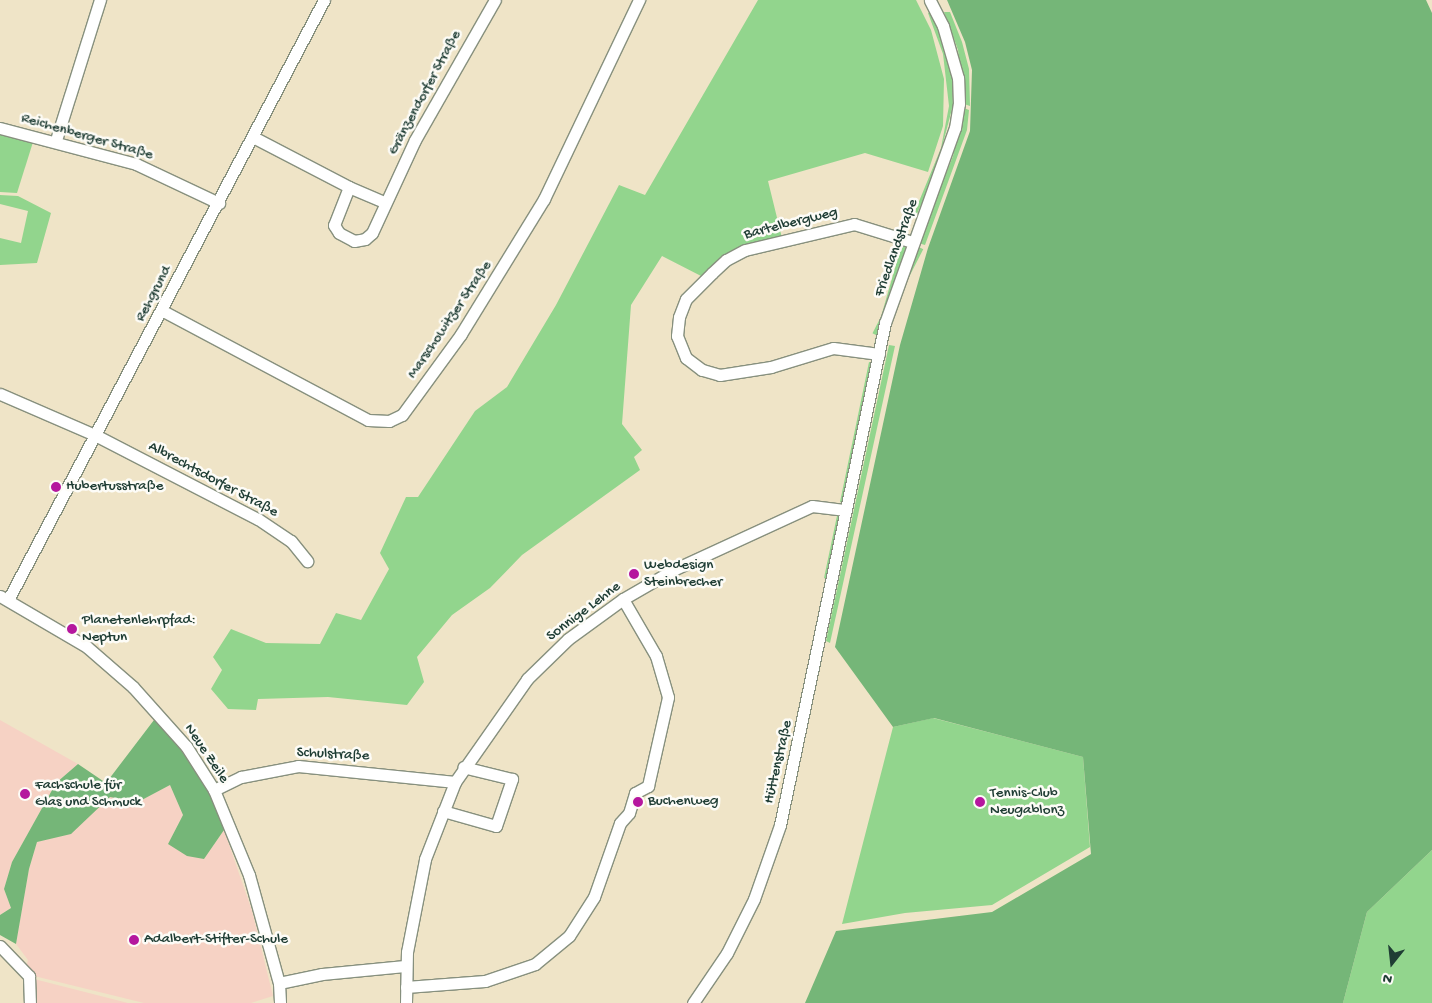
<!DOCTYPE html>
<meta charset="utf-8">
<style>
body{margin:0}
#map{position:relative;width:1432px;height:1003px;overflow:hidden;background:#efe4c7;font-family:"Gochi Hand",sans-serif}
div>[style]{position:absolute}
.built>*{inset:0;background:#f6d2c4}
.green>*{inset:0;background:#92d58d;transform-origin:0 0}
.forest>*{inset:0;background:#75b678}
.roads{filter:drop-shadow(1px 0 #87907e) drop-shadow(-1px 0 #87907e) drop-shadow(0 1px #87907e) drop-shadow(0 -1px #87907e)}
.minor>*{height:11px;margin:-5.5px;padding:0 5.5px;transform-origin:5.5px;border-radius:5.5px;background:#fff}
.dots>*{width:14px;height:14px;translate:-50% -50%;box-sizing:border-box;border:2px solid #fdfcf7;border-radius:50%}
span{translate:-50% -50%;white-space:nowrap;text-align:center;line-height:1.15;-webkit-text-stroke:5px #fdfcf7;paint-order:stroke}
.street-label{font-size:15px;color:#1f3d34}
.poi-label{font-size:15px;color:#1f3d34}
.left{translate:0 -50%;text-align:left}
.north{position:absolute;left:1367px;top:938px;width:50px;height:50px;-webkit-text-stroke:4px #fdfcf7;paint-order:stroke;rotate:196deg;font-size:14px;font-weight:700;line-height:20px;text-align:center;color:#1f3d34}
.north::after{content:'';display:block;margin:auto;width:18px;height:22px;background:#1f3d34;clip-path:polygon(50% 0,100% 100%,50% 72%,0 100%)}
</style>
<div id="map">
<div class="built">
<div style="clip-path:polygon(0 720px,78px 764px,56px 783px,12px 862px,4px 889px,11px 908px,0 915px)"></div>
<div style="clip-path:polygon(170px 785px,183px 815px,168px 844px,204px 859px,224px 830px,252px 911px,273px 996px,251px 1003px,144px 1003px,30px 975px,26px 967px,28px 960px,16px 944px,29px 869px,37px 842px,71px 833px,110px 796px,138px 802px)"></div>
<div style="clip-path:polygon(34px 979px,128px 1003px,34px 1003px)"></div>
</div>
<div class="green">
<div style="clip-path:polygon(758px 0,916px 0,931px 30px,944px 79px,943px 126px,928px 172px,865px 153px,768px 181px,782px 238px,748px 246px,703px 277px,662px 256px,631px 305px,622px 424px,642px 450px,634px 457px,640px 470px,522px 555px,490px 588px,452px 615px,417px 657px,424px 682px,407px 705px,328px 697px,258px 699px,256px 710px,228px 709px,211px 689px,222px 670px,213px 657px,231px 629px,266px 643px,320px 644px,336px 613px,361px 620px,389px 569px,380px 553px,406px 497px,418px 497px,475px 411px,507px 387px,556px 305px,619px 185px,645px 195px)"></div>
<div style="clip-path:polygon(932px 11px,952px 78px,953px 105px,935px 174px,916px 216px,913px 216px,941px 148px,949px 106px,943px 54px,928px 13px)"></div>
<div style="clip-path:polygon(944px 12px,950px 12px,962px 42px,969px 69px,970px 106px,964px 104px,958px 50px)"></div>
<div style="clip-path:polygon(964px 108px,969px 110px,967px 130px,925px 245px,918px 243px,953px 156px)"></div>
<div style="clip-path:polygon(0 134px,33px 142px,17px 193px,0 192px)"></div>
<div style="clip-path:polygon(0 195px,18px 196px,51px 213px,37px 263px,0 265px,0 238px,21px 243px,28px 211px,0 204px)"></div>
<div style="clip-path:polygon(902px 244px,906px 246px,877px 347px,874px 346px,878px 327px)"></div>
<div style="left:917px;top:246px;width:7px;height:98px;rotate:27deg"></div>
<div style="clip-path:polygon(889px 345px,895px 346px,830px 643px,826px 641px)"></div>
<div style="clip-path:polygon(869px 362px,874px 363px,844px 503px,840px 502px)"></div>
<div style="clip-path:polygon(838px 511px,842px 512px,829px 580px,824px 578px)"></div>
<div style="clip-path:polygon(933px 718px,1083px 757px,1090px 847px,992px 905px,905px 913px,842px 924px,893px 727px)"></div>
<div style="clip-path:polygon(1432px 850px,1432px 1003px,1343px 1003px,1367px 912px)"></div>
</div>
<div class="forest">
<div style="clip-path:polygon(947px 0,1426px 0,1432px 13px,1432px 850px,1367px 912px,1343px 1003px,805px 1003px,836px 931px,992px 912px,1091px 854px,1083px 757px,934px 718px,893px 727px,835px 647px,900px 345px,928px 248px,970px 131px,972px 70px,965px 42px)"></div>
<div style="clip-path:polygon(154px 720px,181px 750px,209px 793px,224px 830px,204px 859px,187px 856px,168px 844px,183px 815px,170px 785px,138px 802px,110px 797px,71px 834px,37px 842px,29px 869px,16px 944px,0 935px,0 915px,11px 908px,4px 889px,12px 862px,56px 783px,78px 764px,106px 783px)"></div>
</div>
<div class="roads">
<div class="minor">
<div style="left:0;top:128px;width:141px;rotate:14.8deg"></div>
<div style="left:136px;top:164px;width:92px;rotate:25.2deg"></div>
<div style="left:253px;top:137px;width:108px;rotate:27.5deg"></div>
<div style="left:56px;top:140px;width:147px;rotate:-72.6deg"></div>
<div style="left:384px;top:202px;width:38px;rotate:-157deg"></div>
<div style="left:349px;top:187px;width:41px;rotate:111.5deg"></div>
<div style="left:334px;top:225px;width:9px;rotate:58deg"></div>
<div style="left:339px;top:233px;width:17px;rotate:28deg"></div>
<div style="left:354px;top:241px;width:11px;rotate:-10deg"></div>
<div style="left:365px;top:239px;width:9px;rotate:-41deg"></div>
<div style="left:372px;top:233px;width:102px;rotate:-65.2deg"></div>
<div style="left:415px;top:140px;width:161px;rotate:-60.3deg"></div>
<div style="left:163px;top:311px;width:232px;rotate:28deg"></div>
<div style="left:368px;top:420px;width:21px;rotate:3deg"></div>
<div style="left:389px;top:421px;width:14px;rotate:-25deg"></div>
<div style="left:402px;top:415px;width:100px;rotate:-53.9deg"></div>
<div style="left:461px;top:334px;width:158px;rotate:-58.4deg"></div>
<div style="left:544px;top:199px;width:221px;rotate:-64.5deg"></div>
<div style="left:879px;top:354px;width:46px;rotate:-172.6deg"></div>
<div style="left:833px;top:348px;width:65px;rotate:163deg"></div>
<div style="left:771px;top:367px;width:52px;rotate:171.1deg"></div>
<div style="left:720px;top:375px;width:19px;rotate:-164deg"></div>
<div style="left:702px;top:370px;width:20px;rotate:-143deg"></div>
<div style="left:686px;top:358px;width:24px;rotate:-112deg"></div>
<div style="left:677px;top:336px;width:19px;rotate:-84deg"></div>
<div style="left:679px;top:317px;width:19px;rotate:-69deg"></div>
<div style="left:686px;top:299px;width:37px;rotate:-45deg"></div>
<div style="left:712px;top:273px;width:19px;rotate:-43deg"></div>
<div style="left:726px;top:260px;width:21px;rotate:-28deg"></div>
<div style="left:745px;top:250px;width:112px;rotate:-13.4deg"></div>
<div style="left:854px;top:224px;width:61px;rotate:17.2deg"></div>
<div style="left:0;top:394px;width:106px;rotate:23.4deg"></div>
<div style="left:97px;top:436px;width:181px;rotate:27.3deg"></div>
<div style="left:258px;top:519px;width:40px;rotate:34deg"></div>
<div style="left:291px;top:541px;width:26px;rotate:51deg"></div>
<div style="left:0;top:596px;width:101px;rotate:30.4deg"></div>
<div style="left:87px;top:647px;width:61px;rotate:41deg"></div>
<div style="left:133px;top:687px;width:79px;rotate:48.1deg"></div>
<div style="left:186px;top:746px;width:52px;rotate:57.5deg"></div>
<div style="left:214px;top:790px;width:92px;rotate:67.6deg"></div>
<div style="left:249px;top:875px;width:112px;rotate:74.5deg"></div>
<div style="left:279px;top:983px;width:20px;rotate:87deg"></div>
<div style="left:8px;top:600px;width:678px;rotate:-62.23deg"></div>
<div style="left:214px;top:790px;width:30px;rotate:-26deg"></div>
<div style="left:241px;top:777px;width:58px;rotate:-10.9deg"></div>
<div style="left:298px;top:766px;width:158px;rotate:5.8deg"></div>
<div style="left:443px;top:811px;width:55px;rotate:15.8deg"></div>
<div style="left:496px;top:826px;width:50px;rotate:-71.2deg"></div>
<div style="left:512px;top:779px;width:50px;rotate:-166.2deg"></div>
<div style="left:0;top:946px;width:42px;rotate:46deg"></div>
<div style="left:29px;top:976px;width:27px;rotate:88deg"></div>
<div style="left:279px;top:983px;width:44px;rotate:-11.8deg"></div>
<div style="left:322px;top:974px;width:83px;rotate:-5.5deg"></div>
<div style="left:406px;top:987px;width:79px;rotate:-4.3deg"></div>
<div style="left:485px;top:981px;width:53px;rotate:-18.8deg"></div>
<div style="left:535px;top:964px;width:44px;rotate:-39.5deg"></div>
<div style="left:569px;top:936px;width:46px;rotate:-57.3deg"></div>
<div style="left:594px;top:897px;width:78px;rotate:-70.6deg"></div>
<div style="left:620px;top:823px;width:13px;rotate:-48deg"></div>
<div style="left:629px;top:813px;width:21px;rotate:-73deg"></div>
<div style="left:635px;top:793px;width:15px;rotate:-28deg"></div>
<div style="left:648px;top:786px;width:91px;rotate:-77.3deg"></div>
<div style="left:668px;top:697px;width:43px;rotate:-106.3deg"></div>
<div style="left:656px;top:656px;width:66px;rotate:-120.1deg"></div>
<div style="left:406px;top:1003px;width:51px;rotate:-88.9deg"></div>
<div style="left:407px;top:952px;width:95px;rotate:-79deg"></div>
<div style="left:425px;top:859px;width:83px;rotate:-68.7deg"></div>
<div style="left:455px;top:782px;width:126px;rotate:-55deg"></div>
<div style="left:527px;top:679px;width:57px;rotate:-44.3deg"></div>
<div style="left:568px;top:639px;width:68px;rotate:-36deg"></div>
<div style="left:623px;top:599px;width:58px;rotate:-30.1deg"></div>
<div style="left:673px;top:570px;width:153px;rotate:-24.7deg"></div>
<div style="left:812px;top:506px;width:34px;rotate:7deg"></div>
<div style="left:693px;top:1003px;width:60px;rotate:-55.8deg"></div>
<div style="left:727px;top:953px;width:60px;rotate:-63.4deg"></div>
<div style="left:754px;top:899px;width:78px;rotate:-70.6deg"></div>
<div style="left:780px;top:825px;width:513px;rotate:-78.19deg"></div>
<div style="left:885px;top:323px;width:207px;rotate:-70.3deg"></div>
<div style="left:955px;top:128px;width:24px;rotate:-81deg"></div>
<div style="left:959px;top:104px;width:26px;rotate:-92deg"></div>
<div style="left:958px;top:78px;width:54px;rotate:-106.1deg"></div>
<div style="left:943px;top:26px;width:29px;rotate:-117deg"></div>
</div>
</div>
<div class="dots">
<div style="left:56px;top:487px;background:#b5179e"></div>
<div style="left:634px;top:574px;background:#b5179e"></div>
<div style="left:72px;top:629px;background:#b5179e"></div>
<div style="left:25px;top:794px;background:#b5179e"></div>
<div style="left:638px;top:802px;background:#b5179e"></div>
<div style="left:980px;top:802px;background:#b5179e"></div>
<div style="left:134px;top:940px;background:#b5179e"></div>
</div>
<div class="street-label">
<span style="left:425px;top:93px;rotate:-62deg">Gränzendorfer Straße</span>
<span style="left:87px;top:137px;rotate:16deg">Reichenberger Straße</span>
<span style="left:791px;top:224px;rotate:-14deg">Bartelbergweg</span>
<span style="left:897px;top:248px;rotate:-70deg">Friedlandstraße</span>
<span style="left:154px;top:294px;rotate:-62deg">Rehgrund</span>
<span style="left:450px;top:320px;rotate:-56deg">Marschowitzer Straße</span>
<span style="left:213px;top:480px;rotate:28deg">Albrechtsdorfer Straße</span>
<span style="left:584px;top:612px;rotate:-37deg">Sonnige Lehne</span>
<span style="left:206px;top:754px;rotate:56deg">Neue Zeile</span>
<span style="left:333px;top:755px;rotate:3deg">Schulstraße</span>
<span style="left:779px;top:762px;rotate:-77deg">Hüttenstraße</span>
</div>
<div class="poi-label">
<span class="left" style="left:66px;top:487px">Hubertusstraße</span>
<span class="left" style="left:644px;top:574px">Webdesign<br>Steinbrecher</span>
<span class="left" style="left:82px;top:629px">Planetenlehrpfad:<br>Neptun</span>
<span class="left" style="left:35px;top:794px">Fachschule für<br>Glas und Schmuck</span>
<span class="left" style="left:990px;top:802px">Tennis-Club<br>Neugablonz</span>
<span class="left" style="left:648px;top:802px">Buchenweg</span>
<span class="left" style="left:144px;top:940px">Adalbert-Stifter-Schule</span>
</div>
<div class="north">N</div>
</div>
